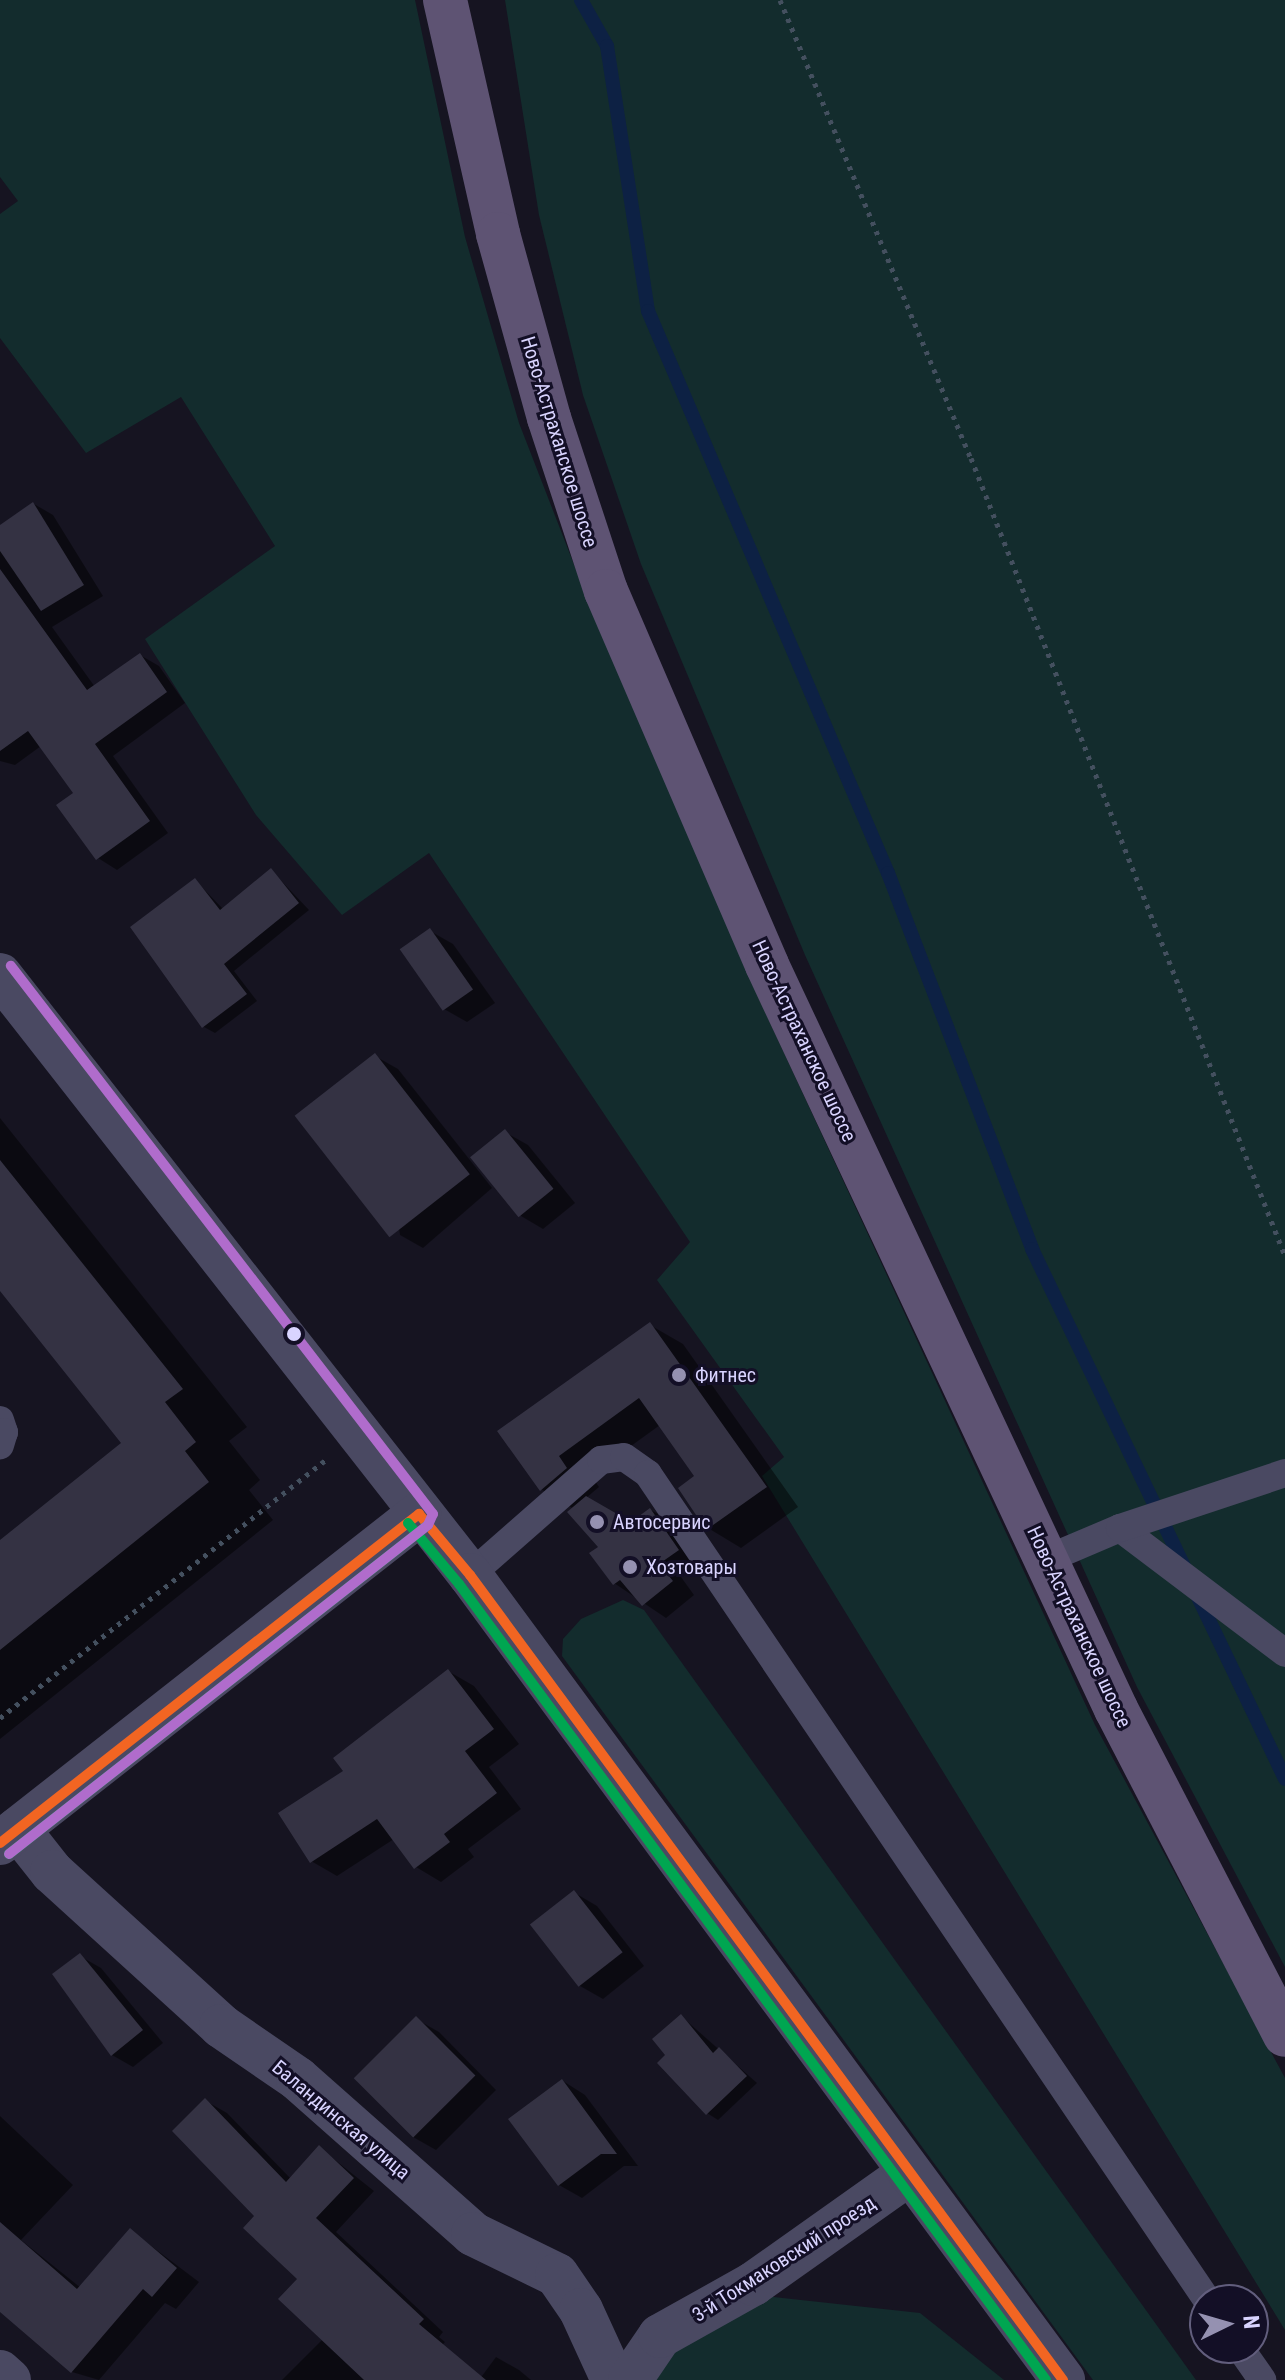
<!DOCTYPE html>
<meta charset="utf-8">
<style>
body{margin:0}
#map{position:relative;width:1285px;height:2380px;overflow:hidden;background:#161421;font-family:"Roboto Condensed",sans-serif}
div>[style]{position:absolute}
.green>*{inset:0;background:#132c2d}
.shadow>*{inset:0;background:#0007}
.stream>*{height:14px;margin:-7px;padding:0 7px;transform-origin:7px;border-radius:7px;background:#0d2144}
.building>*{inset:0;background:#343243;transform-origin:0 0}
.path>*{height:5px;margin-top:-2.5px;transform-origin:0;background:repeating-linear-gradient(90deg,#44505f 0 4px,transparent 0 10px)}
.service>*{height:28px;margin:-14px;padding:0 14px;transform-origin:14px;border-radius:14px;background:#4a4962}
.minor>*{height:44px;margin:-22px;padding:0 22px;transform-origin:22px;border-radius:22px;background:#4a4962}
.tertiary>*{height:44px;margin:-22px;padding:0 22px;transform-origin:22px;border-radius:22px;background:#4a4962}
.primary>*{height:44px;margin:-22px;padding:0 22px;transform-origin:22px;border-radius:22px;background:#5e5373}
.bus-1>*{height:10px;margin:-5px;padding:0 5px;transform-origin:5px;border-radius:5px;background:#f26522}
.bus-2>*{height:10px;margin:-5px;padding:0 5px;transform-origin:5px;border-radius:5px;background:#00a651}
.bus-3>*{height:10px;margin:-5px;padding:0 5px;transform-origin:5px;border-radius:5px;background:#b06ccc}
.dots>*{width:22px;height:22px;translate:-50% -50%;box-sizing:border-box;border:4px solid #130f26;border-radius:50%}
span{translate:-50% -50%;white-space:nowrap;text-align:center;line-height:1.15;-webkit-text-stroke:6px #130f26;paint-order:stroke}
.street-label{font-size:20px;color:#d9d4ff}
.poi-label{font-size:20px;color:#d9d4ff}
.left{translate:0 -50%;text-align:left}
.north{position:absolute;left:1189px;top:2284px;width:80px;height:80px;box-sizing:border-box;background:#130f26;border:2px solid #625e7d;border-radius:50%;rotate:85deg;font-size:22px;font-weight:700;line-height:32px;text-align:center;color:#d9d4ff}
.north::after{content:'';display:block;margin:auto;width:28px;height:36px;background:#9591b1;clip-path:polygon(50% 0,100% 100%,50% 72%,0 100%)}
</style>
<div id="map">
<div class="green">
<div style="clip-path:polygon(0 0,415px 0,465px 237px,519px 423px,587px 598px,748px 975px,1095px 1725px,1285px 2078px,1285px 2330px,762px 1476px,784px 1457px,657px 1280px,690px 1242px,429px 853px,342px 915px,256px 815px,145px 639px,275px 546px,181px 397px,86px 453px,0 338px,0 214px,18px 201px,0 177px)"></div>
<div style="clip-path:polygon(505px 0,1285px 0,1285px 1967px,1137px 1687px,805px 955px,641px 564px,583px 395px,539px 215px)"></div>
<div style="clip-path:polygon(623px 1600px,644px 1610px,1196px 2380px,1093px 2380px,562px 1656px,563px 1639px,581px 1619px)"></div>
<div style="clip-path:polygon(756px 2295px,920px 2313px,1004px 2380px,652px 2380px,669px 2349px)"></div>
</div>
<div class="shadow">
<div style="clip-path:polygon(34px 504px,53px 515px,103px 596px,52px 627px,95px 687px,140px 655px,159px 666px,185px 703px,113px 756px,168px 833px,117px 870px,98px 858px,76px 793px,41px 746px,15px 765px,0 761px,0 527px)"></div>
<div style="clip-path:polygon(271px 870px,309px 910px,234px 971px,257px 1001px,215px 1033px,204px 1027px,133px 928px,195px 880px,223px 909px)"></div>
<div style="clip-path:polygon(430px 931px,453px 944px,495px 1003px,467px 1022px,444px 1009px)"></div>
<div style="clip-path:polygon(375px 1056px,398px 1069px,492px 1188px,423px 1248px,400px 1235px)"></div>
<div style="clip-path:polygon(0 1118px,247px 1427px,229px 1441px,260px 1480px,249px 1490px,273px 1520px,0 1739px,0 1543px,124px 1444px,0 1288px)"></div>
<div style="clip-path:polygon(505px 1132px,528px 1145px,575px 1203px,543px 1229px,521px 1216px)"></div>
<div style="clip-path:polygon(650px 1325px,683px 1344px,798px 1507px,741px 1548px,708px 1528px,697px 1477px,660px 1425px,591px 1475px,599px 1487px,586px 1498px,632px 1524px,651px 1510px,673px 1523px,700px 1563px,681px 1577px,694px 1595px,666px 1618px,614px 1583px,601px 1547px,574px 1509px,541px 1489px,500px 1431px)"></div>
<div style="clip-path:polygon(448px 1671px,474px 1686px,519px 1744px,489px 1767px,521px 1809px,468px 1849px,474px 1857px,441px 1882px,416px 1867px,394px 1839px,337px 1876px,311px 1861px,346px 1772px)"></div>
<div style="clip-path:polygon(575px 1893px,597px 1906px,644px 1966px,603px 1999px,580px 1986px,533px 1925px)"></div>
<div style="clip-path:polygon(80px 1956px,101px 1968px,163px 2043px,133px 2067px,112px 2055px)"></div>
<div style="clip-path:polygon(681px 2016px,757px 2083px,718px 2120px,707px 2113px)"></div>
<div style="clip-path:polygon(416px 2019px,439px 2032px,496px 2090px,436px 2150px,413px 2137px)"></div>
<div style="clip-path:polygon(563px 2081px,585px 2095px,638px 2166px,624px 2166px,582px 2198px,559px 2185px)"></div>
<div style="clip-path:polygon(206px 2101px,227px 2113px,291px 2179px,320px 2148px,374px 2191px,336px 2232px,443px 2332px,439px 2337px,445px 2342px,410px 2380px,282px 2380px,323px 2339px,300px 2279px,257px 2216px)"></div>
<div style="clip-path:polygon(0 2116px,73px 2185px,21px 2240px,81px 2288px,130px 2230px,199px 2282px,176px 2309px,165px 2303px,99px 2380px,72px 2372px,0 2309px)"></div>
<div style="clip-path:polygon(496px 2357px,519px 2370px,531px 2380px,479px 2380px)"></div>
</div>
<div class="stream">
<div style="left:581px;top:0;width:53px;rotate:60.5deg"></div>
<div style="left:607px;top:46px;width:268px;rotate:81.2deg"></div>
<div style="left:648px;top:311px;width:611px;rotate:66.88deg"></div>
<div style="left:888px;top:873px;width:403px;rotate:69deg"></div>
<div style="left:1032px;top:1249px;width:357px;rotate:64.4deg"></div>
<div style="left:1196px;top:1593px;width:206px;rotate:64.4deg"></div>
</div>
<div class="building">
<div style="clip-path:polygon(33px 502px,84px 585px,41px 611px,0 551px,0 525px)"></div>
<div style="clip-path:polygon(0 569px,87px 690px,140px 653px,167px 692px,95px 744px,150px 821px,96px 860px,56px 805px,73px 793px,28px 731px,0 751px)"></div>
<div style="clip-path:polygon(271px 868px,299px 903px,224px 964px,247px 994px,202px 1028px,130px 927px,195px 878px,220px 910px)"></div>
<div style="left:430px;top:928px;width:75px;height:37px;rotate:55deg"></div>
<div style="left:375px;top:1053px;width:154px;height:102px;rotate:52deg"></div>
<div style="left:505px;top:1129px;width:77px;height:45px;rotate:51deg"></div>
<div style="clip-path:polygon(0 1160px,183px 1389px,165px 1402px,196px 1442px,185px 1451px,209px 1482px,0 1650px,0 1540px,121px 1443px,0 1291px)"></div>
<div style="clip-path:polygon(650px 1322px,767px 1487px,706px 1530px,678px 1488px,694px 1476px,639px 1398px,559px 1456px,567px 1468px,540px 1491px,497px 1431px)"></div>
<div style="clip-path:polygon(586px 1496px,631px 1522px,650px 1508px,679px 1550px,659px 1564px,673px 1581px,642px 1606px,620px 1580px,613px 1585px,589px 1553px,598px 1547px,567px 1512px)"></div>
<div style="clip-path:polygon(448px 1669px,494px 1729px,465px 1751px,497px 1793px,444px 1834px,450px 1842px,414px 1869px,377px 1819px,310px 1863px,278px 1813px,343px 1771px,333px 1758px)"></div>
<div style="left:574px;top:1890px;width:79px;height:56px;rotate:52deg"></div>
<div style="clip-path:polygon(80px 1953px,143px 2030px,111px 2056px,52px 1974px)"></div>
<div style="clip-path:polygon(681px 2014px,713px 2053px,719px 2047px,747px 2076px,706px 2115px,657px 2063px,665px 2055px,652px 2039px)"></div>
<div style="left:416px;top:2016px;width:84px;height:88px;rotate:45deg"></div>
<div style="clip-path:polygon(562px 2079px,617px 2154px,601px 2154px,558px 2186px,508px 2119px)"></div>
<div style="clip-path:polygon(205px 2098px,286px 2182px,319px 2145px,354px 2178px,316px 2218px,424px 2319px,419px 2324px,486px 2380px,364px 2380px,278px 2299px,297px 2279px,243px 2228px,254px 2216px,172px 2131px)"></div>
<div style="clip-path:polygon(0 2222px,77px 2289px,130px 2228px,177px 2268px,152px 2297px,143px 2289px,71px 2373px,0 2312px)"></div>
</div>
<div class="path">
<div style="left:780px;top:0;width:496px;rotate:67.4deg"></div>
<div style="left:971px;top:458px;width:858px;rotate:68.52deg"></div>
<div style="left:0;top:1718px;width:415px;rotate:-38.4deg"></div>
</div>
<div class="service">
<div style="left:0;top:1420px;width:13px;rotate:72deg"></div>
<div style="left:4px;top:1432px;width:14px;rotate:107deg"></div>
<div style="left:1120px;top:1528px;width:207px;rotate:37.1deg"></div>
<div style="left:1047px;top:1559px;width:79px;rotate:-23deg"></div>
<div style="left:1120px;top:1528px;width:174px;rotate:-18.4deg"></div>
<div style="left:470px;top:1575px;width:174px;rotate:-41.3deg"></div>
<div style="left:601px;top:1460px;width:23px;rotate:-7deg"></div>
<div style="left:624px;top:1457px;width:29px;rotate:35deg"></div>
<div style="left:648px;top:1474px;width:997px;rotate:55.91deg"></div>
<div style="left:1240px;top:2348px;width:39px;rotate:55deg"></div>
</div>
<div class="minor">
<div style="left:18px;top:1829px;width:55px;rotate:51.7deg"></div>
<div style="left:52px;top:1872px;width:229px;rotate:42.3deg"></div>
<div style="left:221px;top:2026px;width:93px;rotate:34.5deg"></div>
<div style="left:298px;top:2079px;width:234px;rotate:41.5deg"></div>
<div style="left:473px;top:2234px;width:93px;rotate:26deg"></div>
<div style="left:557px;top:2275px;width:42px;rotate:55.6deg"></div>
<div style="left:581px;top:2310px;width:77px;rotate:65.4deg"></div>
<div style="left:0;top:2372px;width:12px;rotate:42deg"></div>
<div style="left:630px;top:2380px;width:53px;rotate:-55.7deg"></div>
<div style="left:660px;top:2336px;width:107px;rotate:-29.2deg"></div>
<div style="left:753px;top:2284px;width:192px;rotate:-35.3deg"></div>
</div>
<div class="tertiary">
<div style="left:0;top:975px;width:762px;rotate:51.93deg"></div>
<div style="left:470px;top:1575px;width:1000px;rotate:53.62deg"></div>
<div style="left:0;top:1843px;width:533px;rotate:-38.14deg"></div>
</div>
<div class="primary">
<div style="left:445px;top:0;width:240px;rotate:77.2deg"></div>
<div style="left:498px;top:234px;width:191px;rotate:74.5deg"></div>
<div style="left:549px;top:418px;width:182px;rotate:71.8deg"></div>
<div style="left:606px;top:591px;width:407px;rotate:66.7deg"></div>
<div style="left:767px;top:965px;width:822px;rotate:64.87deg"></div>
<div style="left:1116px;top:1709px;width:367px;rotate:62.6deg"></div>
</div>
<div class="bus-1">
<div style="left:419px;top:1514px;width:80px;rotate:50.1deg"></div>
<div style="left:470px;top:1575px;width:1000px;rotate:53.62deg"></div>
<div style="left:0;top:1843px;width:533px;rotate:-38.14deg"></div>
</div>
<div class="bus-2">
<div style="left:408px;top:1523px;width:80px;rotate:50.1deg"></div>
<div style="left:459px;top:1584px;width:989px;rotate:53.59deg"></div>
<div style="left:9px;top:1854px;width:533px;rotate:-38.14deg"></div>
</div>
<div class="bus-3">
<div style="left:9px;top:1854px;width:533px;rotate:-38.14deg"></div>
<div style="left:428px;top:1525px;width:12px;rotate:-66deg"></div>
<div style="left:433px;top:1514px;width:692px;rotate:-127.6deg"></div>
</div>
<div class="dots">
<div style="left:294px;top:1334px;background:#d9d4ff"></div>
<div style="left:679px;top:1375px;background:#9591b1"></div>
<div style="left:597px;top:1522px;background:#9591b1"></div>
<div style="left:630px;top:1567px;background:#9591b1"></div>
</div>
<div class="street-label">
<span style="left:559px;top:442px;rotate:73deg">Ново-Астраханское шоссе</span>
<span style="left:804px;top:1041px;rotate:65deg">Ново-Астраханское шоссе</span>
<span style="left:1079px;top:1627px;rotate:65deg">Ново-Астраханское шоссе</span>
<span style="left:341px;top:2120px;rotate:40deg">Баландинская улица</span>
<span style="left:784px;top:2259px;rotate:-33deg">3-й Токмаковский проезд</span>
</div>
<div class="poi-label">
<span class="left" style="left:695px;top:1375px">Фитнес</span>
<span class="left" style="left:613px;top:1522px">Автосервис</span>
<span class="left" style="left:646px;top:1567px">Хозтовары</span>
</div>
<div class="north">N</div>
</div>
